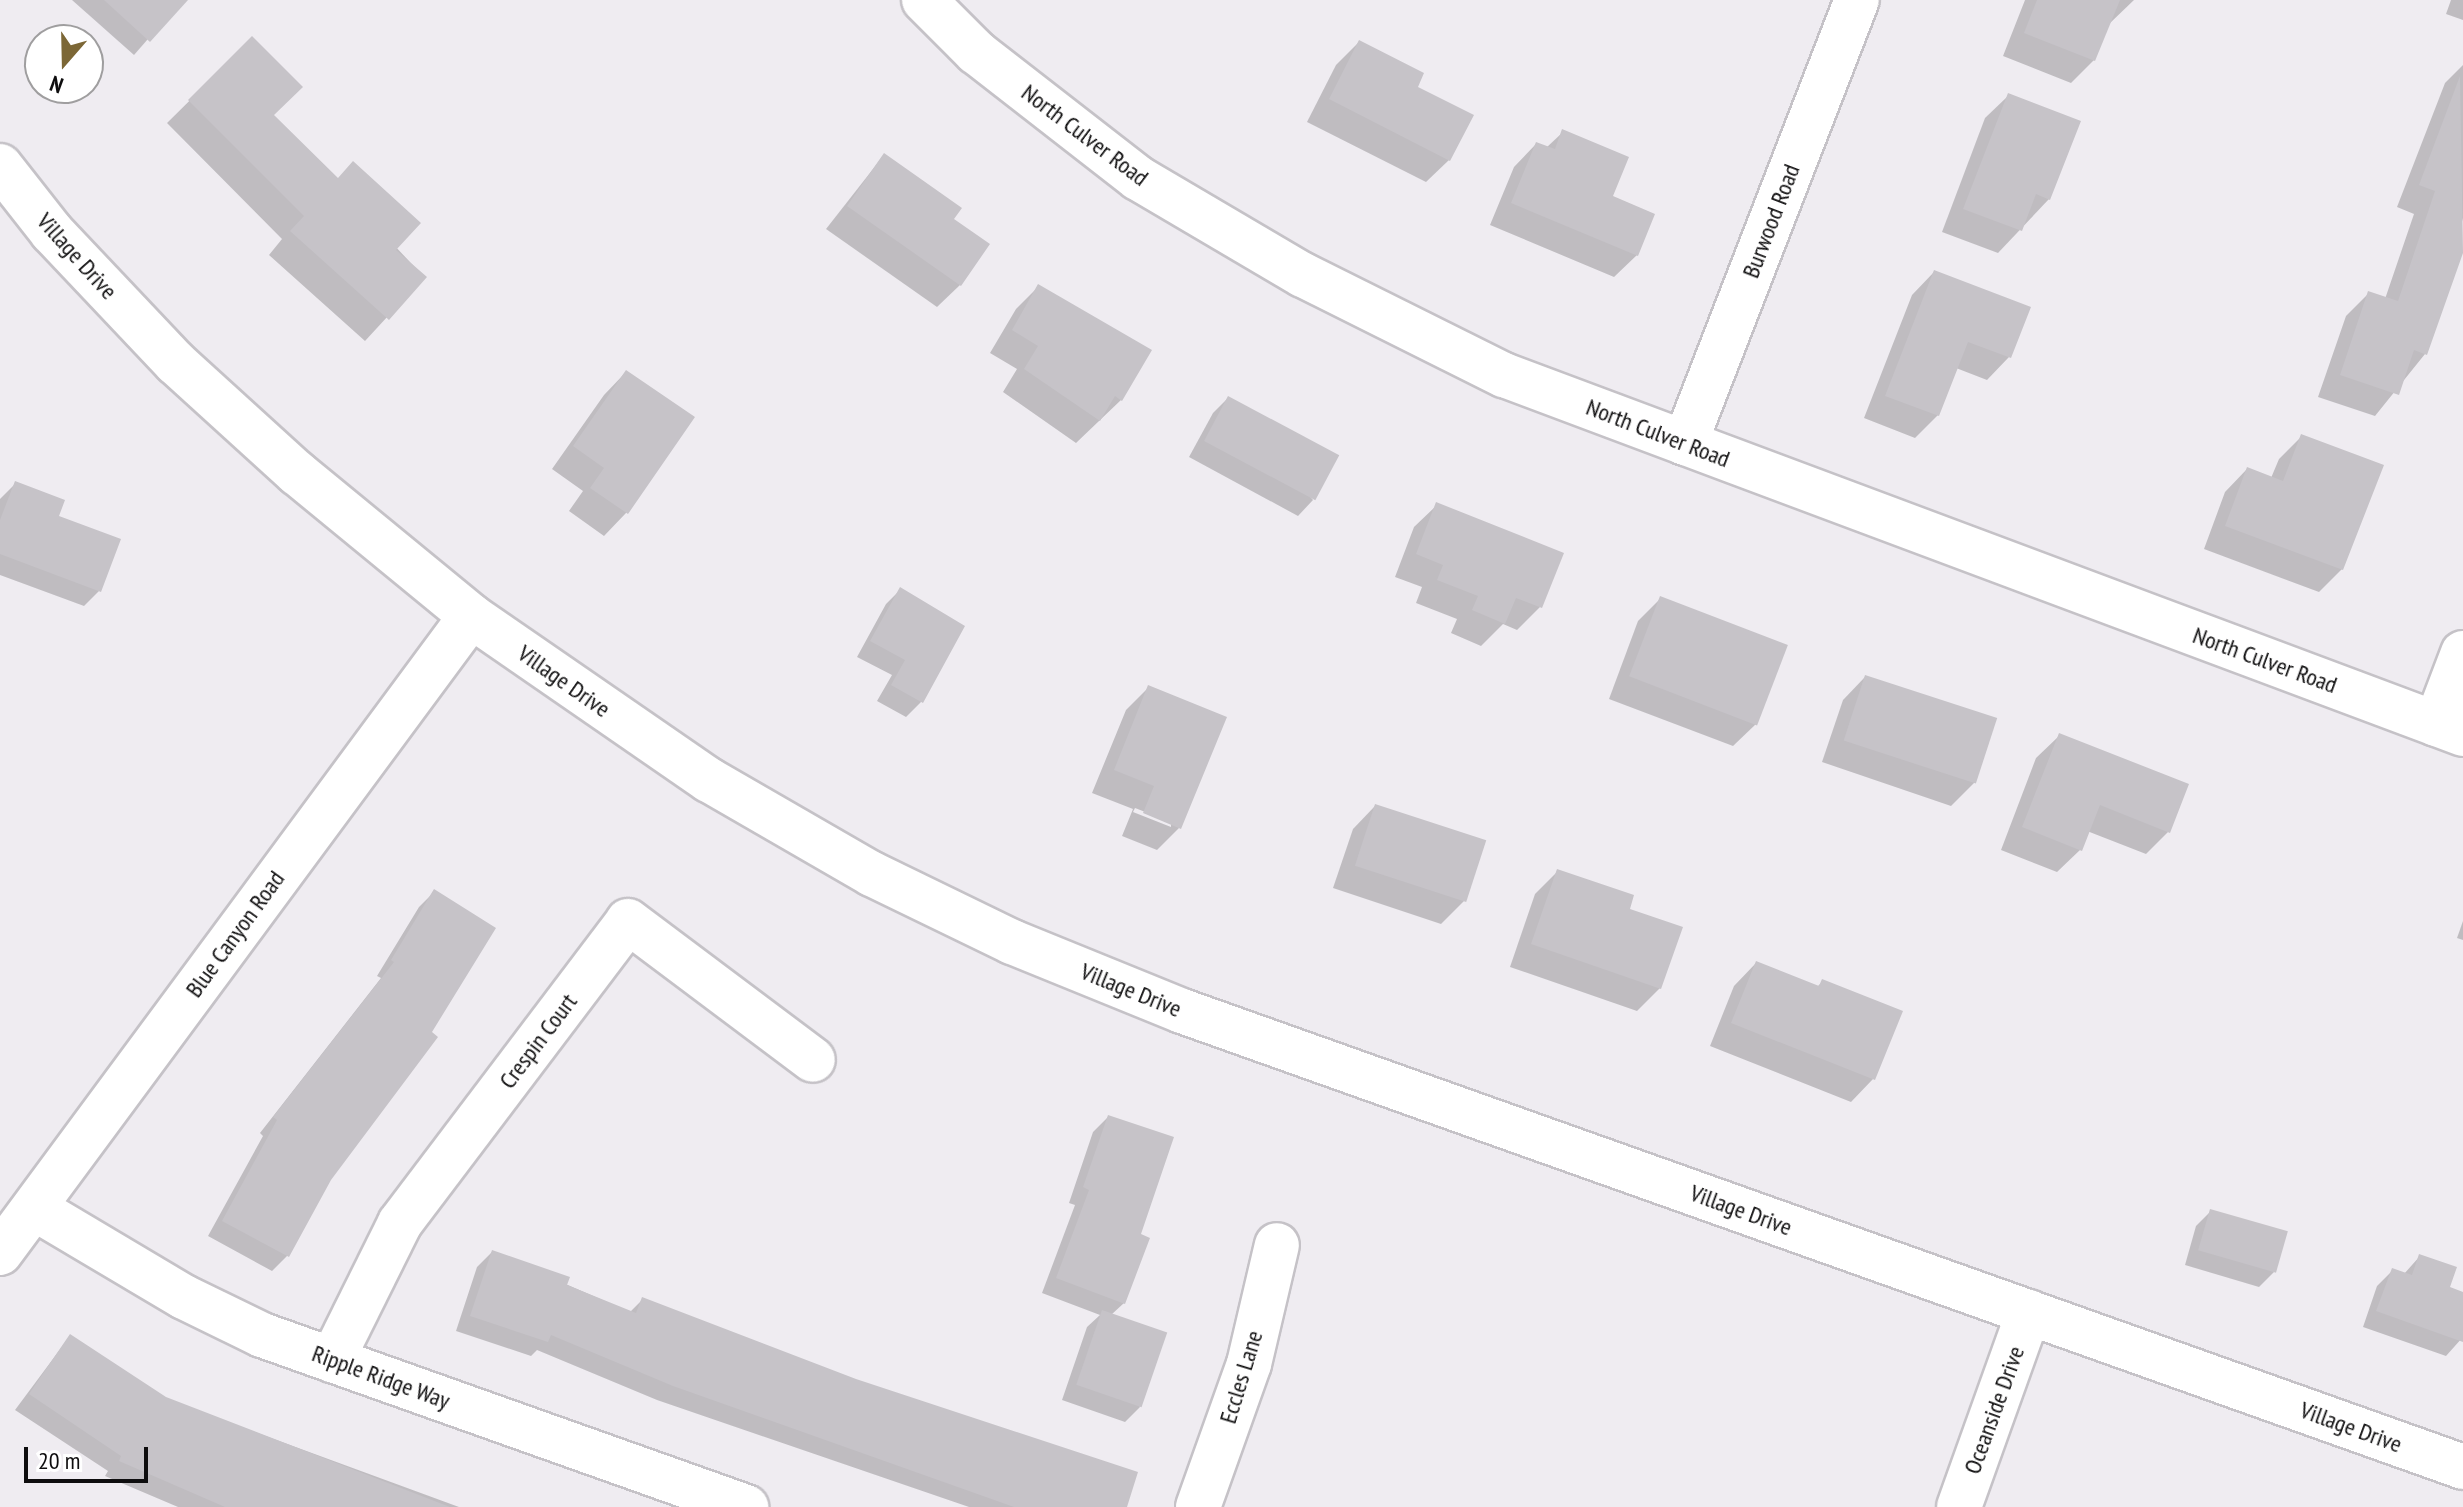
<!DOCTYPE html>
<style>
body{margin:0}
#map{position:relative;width:2463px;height:1507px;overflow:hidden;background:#efecf1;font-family:"PT Sans Narrow",sans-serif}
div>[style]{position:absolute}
.shadow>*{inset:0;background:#0003}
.building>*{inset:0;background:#c6c3c8;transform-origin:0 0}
.roads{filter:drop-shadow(2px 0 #c5c2c7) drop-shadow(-2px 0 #c5c2c7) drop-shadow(0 2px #c5c2c7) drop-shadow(0 -2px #c5c2c7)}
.minor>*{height:44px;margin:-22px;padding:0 22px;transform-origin:22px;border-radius:22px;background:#fff}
.major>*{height:44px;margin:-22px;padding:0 22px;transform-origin:22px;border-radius:22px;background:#fff}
span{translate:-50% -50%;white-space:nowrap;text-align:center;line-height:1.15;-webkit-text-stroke:7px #fff;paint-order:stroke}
.street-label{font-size:24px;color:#0e0d0e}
.north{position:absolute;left:24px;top:24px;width:80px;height:80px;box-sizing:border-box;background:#fff;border:2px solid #9f9e9f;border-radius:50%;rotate:200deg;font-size:22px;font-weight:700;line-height:32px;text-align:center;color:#0e0d0e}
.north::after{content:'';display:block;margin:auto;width:28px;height:36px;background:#7c6736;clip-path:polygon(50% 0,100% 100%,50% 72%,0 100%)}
.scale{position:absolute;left:24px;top:1447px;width:124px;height:36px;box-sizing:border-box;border:4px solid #0e0d0e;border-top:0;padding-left:10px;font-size:24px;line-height:28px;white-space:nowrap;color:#0e0d0e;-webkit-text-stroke:6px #fff;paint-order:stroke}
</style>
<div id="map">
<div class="shadow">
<div style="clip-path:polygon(72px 0,182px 0,134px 55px)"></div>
<div style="clip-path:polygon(2025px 0,2134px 0,2108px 25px,2094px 60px,2071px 83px,2003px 56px)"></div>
<div style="clip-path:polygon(2451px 0,2463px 0,2463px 20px,2446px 14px)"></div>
<div style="clip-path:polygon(252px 39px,272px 115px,424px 277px,365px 341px,269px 255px,282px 239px,167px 123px)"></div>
<div style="clip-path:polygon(1359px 42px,1449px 160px,1426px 182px,1307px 122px,1336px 65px)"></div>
<div style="clip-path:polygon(2463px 65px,2463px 218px,2425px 354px,2375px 416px,2318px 397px,2346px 316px,2369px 293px,2385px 299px,2414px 214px,2397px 207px,2445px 83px)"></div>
<div style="clip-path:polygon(2008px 96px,2049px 199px,1998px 253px,1942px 232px,1985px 118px)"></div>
<div style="clip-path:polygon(1563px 132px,1610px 197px,1637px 255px,1614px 277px,1490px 225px,1514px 167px,1536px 144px,1546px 148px)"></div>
<div style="clip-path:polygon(884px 155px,951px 219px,960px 285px,937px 307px,826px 229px)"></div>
<div style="clip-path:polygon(1934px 272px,2009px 357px,1987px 380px,1956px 368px,1938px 415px,1915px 438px,1864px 418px,1912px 295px)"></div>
<div style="clip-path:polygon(1039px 286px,1149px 350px,1121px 400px,1076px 443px,1003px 392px,1017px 369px,990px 353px,1016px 309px)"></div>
<div style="clip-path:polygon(626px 372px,692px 417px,626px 513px,604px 536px,569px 511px,583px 491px,552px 469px,604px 395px)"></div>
<div style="clip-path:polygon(1228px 398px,1313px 500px,1298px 516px,1189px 457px,1213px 413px)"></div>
<div style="clip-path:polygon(2302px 436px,2342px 569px,2319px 592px,2204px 549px,2225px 492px,2247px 469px,2271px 478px,2279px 459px)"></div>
<div style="clip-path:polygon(15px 484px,57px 517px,99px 591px,84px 606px,0 575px,0 499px)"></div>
<div style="clip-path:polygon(1437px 505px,1561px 554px,1540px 607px,1517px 630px,1503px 624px,1481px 646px,1451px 633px,1457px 619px,1416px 603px,1422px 587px,1395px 577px,1414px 527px)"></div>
<div style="clip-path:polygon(901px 589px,921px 702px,906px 717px,877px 701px,892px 675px,857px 657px,886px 604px)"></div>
<div style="clip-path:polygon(1660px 599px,1756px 724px,1733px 746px,1609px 699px,1638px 621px)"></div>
<div style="clip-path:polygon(1865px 677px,1995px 720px,1974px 783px,1951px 806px,1822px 762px,1843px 700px)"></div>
<div style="clip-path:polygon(evenodd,1149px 687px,1180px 827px,1157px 850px,1122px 836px,1133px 809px,1092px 793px,1126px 710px,1149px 687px,1135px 808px,1171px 822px,1171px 827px,1133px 812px,1135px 808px)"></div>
<div style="clip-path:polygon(2059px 736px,2168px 832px,2146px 854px,2087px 831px,2080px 850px,2057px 872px,2001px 850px,2036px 758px)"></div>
<div style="clip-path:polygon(1375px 806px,1464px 901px,1441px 924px,1333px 888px,1353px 829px)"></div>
<div style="clip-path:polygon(1558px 871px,1627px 910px,1660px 988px,1637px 1011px,1510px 967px,1535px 894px)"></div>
<div style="clip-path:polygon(434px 892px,329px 1179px,287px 1256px,272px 1271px,208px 1236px,263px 1136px,260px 1133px,381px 978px,377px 976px,419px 907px)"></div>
<div style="clip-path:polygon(2463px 921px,2463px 940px,2457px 938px)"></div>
<div style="clip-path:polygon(1756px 963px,1816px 988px,1823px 981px,1873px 1079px,1851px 1102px,1710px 1046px,1734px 986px)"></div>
<div style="clip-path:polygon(1108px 1117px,1124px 1303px,1111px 1315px,1140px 1407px,1125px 1422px,1062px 1400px,1087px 1327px,1100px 1315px,1042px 1293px,1075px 1205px,1069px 1203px,1093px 1132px)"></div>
<div style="clip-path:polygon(2211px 1211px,2274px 1272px,2259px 1287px,2185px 1265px,2196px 1226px)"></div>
<div style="clip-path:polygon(492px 1252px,630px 1312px,642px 1300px,1124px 1507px,969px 1507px,657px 1400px,537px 1350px,531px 1356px,456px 1331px,477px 1267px)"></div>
<div style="clip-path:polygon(2420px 1256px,2447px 1289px,2463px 1294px,2463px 1337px,2446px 1356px,2363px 1327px,2377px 1286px,2392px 1271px,2404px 1274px)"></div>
<div style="clip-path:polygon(70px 1336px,165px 1399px,459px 1507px,178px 1507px,105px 1476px,108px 1471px,15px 1410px)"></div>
</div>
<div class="building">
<div style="clip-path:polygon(104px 0,188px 0,150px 42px)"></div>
<div style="clip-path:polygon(2037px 0,2120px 0,2095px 61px,2024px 33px)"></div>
<div style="clip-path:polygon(252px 36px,303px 87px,274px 115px,338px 178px,353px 161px,421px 223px,396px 250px,427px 277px,389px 320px,290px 231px,304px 216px,188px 100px)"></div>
<div style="clip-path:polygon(1359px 40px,1424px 73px,1418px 87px,1474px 115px,1450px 161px,1329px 99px)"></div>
<div style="clip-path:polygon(2460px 76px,2463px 253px,2427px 355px,2414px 350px,2399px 395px,2340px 375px,2368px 291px,2398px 301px,2435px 191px,2419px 185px)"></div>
<div style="clip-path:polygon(2008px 93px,2081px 121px,2050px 200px,2036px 194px,2022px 231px,1963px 209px)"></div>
<div style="clip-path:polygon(1562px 129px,1629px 157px,1613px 196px,1655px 214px,1638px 256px,1511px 203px,1536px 142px,1555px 149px)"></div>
<div style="clip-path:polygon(884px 153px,962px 208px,954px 219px,990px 244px,961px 286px,847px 206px)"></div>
<div style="clip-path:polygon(1934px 270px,2031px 307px,2011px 358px,1968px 342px,1939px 416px,1885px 396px)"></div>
<div style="clip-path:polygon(1038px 284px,1152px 350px,1122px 401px,1115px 396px,1100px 421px,1024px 369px,1038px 346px,1012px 330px)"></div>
<div style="clip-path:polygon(626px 370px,695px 417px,628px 514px,590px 488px,604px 468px,573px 446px)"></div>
<div style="left:1228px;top:396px;width:126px;height:51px;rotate:28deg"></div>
<div style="clip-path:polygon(2301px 434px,2384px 465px,2343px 570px,2225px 526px,2247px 467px,2283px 481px)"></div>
<div style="clip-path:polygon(15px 481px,65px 500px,59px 516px,121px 539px,101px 592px,0 554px,0 520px)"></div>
<div style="clip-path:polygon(1436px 502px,1564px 553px,1542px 608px,1516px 598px,1505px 624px,1472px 610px,1478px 596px,1437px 580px,1443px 565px,1416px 554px)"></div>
<div style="clip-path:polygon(900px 587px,965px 626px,923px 703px,891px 685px,905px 660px,870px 641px)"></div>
<div style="left:1660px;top:596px;width:137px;height:86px;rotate:21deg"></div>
<div style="left:1865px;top:675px;width:139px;height:69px;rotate:18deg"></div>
<div style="clip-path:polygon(1148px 685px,1227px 717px,1181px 829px,1143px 813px,1154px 786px,1114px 770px)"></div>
<div style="clip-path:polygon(2059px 733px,2189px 784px,2170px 833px,2100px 805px,2082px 851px,2022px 827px)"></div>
<div style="left:1375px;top:804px;width:117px;height:65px;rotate:18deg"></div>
<div style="clip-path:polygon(1557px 869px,1634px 895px,1630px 909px,1683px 927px,1661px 989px,1531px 944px)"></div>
<div style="clip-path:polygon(434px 889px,496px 928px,432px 1032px,438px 1037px,331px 1180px,289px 1257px,222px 1221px,277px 1120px,273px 1117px,394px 962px,391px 960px)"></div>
<div style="clip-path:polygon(1756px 961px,1819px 986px,1822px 979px,1903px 1011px,1875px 1080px,1731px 1023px)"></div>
<div style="clip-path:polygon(1108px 1115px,1174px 1137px,1141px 1234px,1150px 1238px,1125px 1304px,1056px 1278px,1089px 1190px,1083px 1187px)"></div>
<div style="left:2210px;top:1209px;width:81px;height:43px;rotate:16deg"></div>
<div style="clip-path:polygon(492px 1250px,570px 1277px,567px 1285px,636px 1313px,642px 1297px,856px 1379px,1138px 1472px,1127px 1507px,1014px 1507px,673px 1386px,551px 1335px,548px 1342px,470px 1316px)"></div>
<div style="clip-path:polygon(2419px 1254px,2457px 1267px,2450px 1287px,2463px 1292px,2463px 1342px,2376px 1311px,2392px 1268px,2412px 1275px)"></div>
<div style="left:1102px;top:1310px;width:69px;height:79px;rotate:19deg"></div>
<div style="clip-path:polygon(70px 1334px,166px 1397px,450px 1507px,225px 1507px,119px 1461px,121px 1456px,29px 1394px)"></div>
</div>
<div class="roads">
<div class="minor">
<div style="left:924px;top:0;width:74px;rotate:45deg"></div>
<div style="left:976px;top:52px;width:205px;rotate:37.9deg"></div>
<div style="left:1138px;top:178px;width:191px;rotate:30.5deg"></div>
<div style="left:1303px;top:275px;width:225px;rotate:26.5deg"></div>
<div style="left:1504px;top:375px;width:1024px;rotate:20.52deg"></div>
<div style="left:1685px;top:443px;width:475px;rotate:-68.8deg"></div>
<div style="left:2436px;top:724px;width:76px;rotate:-69.2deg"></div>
<div style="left:34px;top:1208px;width:174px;rotate:30.7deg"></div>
<div style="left:184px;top:1297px;width:87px;rotate:26deg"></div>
<div style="left:262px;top:1335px;width:514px;rotate:19.56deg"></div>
<div style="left:0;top:1253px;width:792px;rotate:-53.52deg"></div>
<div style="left:332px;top:1360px;width:153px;rotate:-63.6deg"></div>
<div style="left:400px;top:1223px;width:378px;rotate:-52.9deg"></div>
<div style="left:628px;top:921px;width:231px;rotate:36.9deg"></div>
<div style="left:1198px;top:1507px;width:152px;rotate:-70.4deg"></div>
<div style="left:1249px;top:1364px;width:122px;rotate:-76.8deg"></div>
<div style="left:1959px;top:1507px;width:207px;rotate:-70.3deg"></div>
</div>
<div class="major">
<div style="left:0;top:166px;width:84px;rotate:51.8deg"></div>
<div style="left:52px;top:232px;width:180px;rotate:46.6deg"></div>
<div style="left:176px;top:363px;width:164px;rotate:42.3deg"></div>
<div style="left:297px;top:473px;width:225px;rotate:39.4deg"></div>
<div style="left:471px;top:616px;width:289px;rotate:34.6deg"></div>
<div style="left:709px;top:780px;width:188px;rotate:30deg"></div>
<div style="left:872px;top:874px;width:156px;rotate:25.9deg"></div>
<div style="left:1012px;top:942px;width:183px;rotate:22.1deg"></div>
<div style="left:1182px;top:1011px;width:1360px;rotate:19.59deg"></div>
</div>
</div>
<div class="street-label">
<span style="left:1085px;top:135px;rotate:37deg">North Culver Road</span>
<span style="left:1771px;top:221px;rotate:-69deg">Burwood Road</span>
<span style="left:77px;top:256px;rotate:48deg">Village Drive</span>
<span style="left:1658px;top:433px;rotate:21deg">North Culver Road</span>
<span style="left:2265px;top:660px;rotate:20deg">North Culver Road</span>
<span style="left:564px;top:681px;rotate:35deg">Village Drive</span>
<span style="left:235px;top:934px;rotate:-54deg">Blue Canyon Road</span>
<span style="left:1131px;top:990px;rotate:22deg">Village Drive</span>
<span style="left:538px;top:1041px;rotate:-53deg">Crespin Court</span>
<span style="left:1741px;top:1210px;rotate:20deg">Village Drive</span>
<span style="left:381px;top:1377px;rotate:20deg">Ripple Ridge Way</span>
<span style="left:1241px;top:1377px;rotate:-73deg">Eccles Lane</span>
<span style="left:1994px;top:1410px;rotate:-70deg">Oceanside Drive</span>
<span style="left:2351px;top:1427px;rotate:20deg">Village Drive</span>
</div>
<div class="north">N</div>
<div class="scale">20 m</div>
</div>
